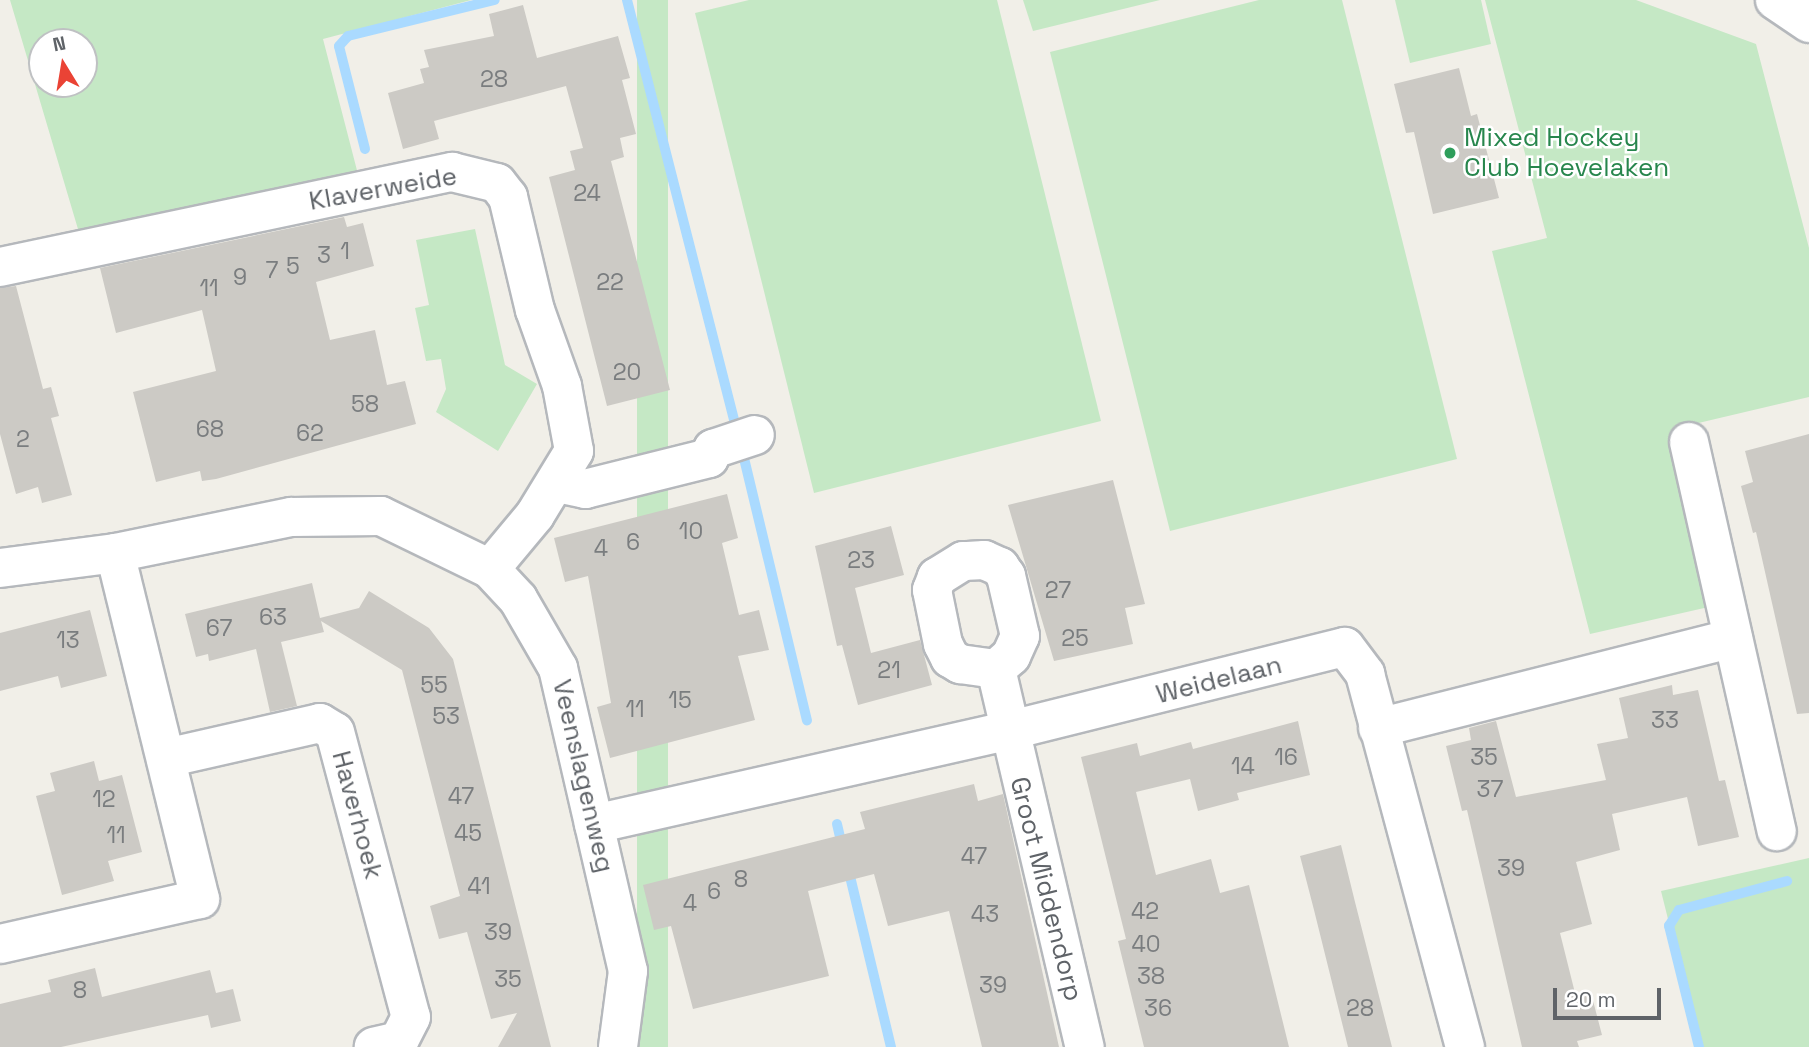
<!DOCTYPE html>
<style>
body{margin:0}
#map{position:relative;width:1809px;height:1047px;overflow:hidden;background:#f1efe8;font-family:"Space Grotesk",sans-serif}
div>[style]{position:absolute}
.green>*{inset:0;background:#c5e8c5;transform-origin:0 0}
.stream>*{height:10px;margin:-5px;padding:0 5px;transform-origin:5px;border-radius:5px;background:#aadaff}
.building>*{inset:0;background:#cccac5}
.roads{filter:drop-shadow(2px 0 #b5b8bc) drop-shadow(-2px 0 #b5b8bc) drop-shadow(0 2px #b5b8bc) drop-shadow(0 -2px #b5b8bc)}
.street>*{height:38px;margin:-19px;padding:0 19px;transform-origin:19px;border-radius:19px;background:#fff}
.dots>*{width:19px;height:19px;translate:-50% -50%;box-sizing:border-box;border:4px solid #fff;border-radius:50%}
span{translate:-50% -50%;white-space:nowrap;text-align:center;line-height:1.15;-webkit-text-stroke:5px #fff;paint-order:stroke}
.number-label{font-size:23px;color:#7a7d7f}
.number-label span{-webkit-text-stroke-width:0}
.leisure-label{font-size:26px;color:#27864d}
.left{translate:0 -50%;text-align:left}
.street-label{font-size:26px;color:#5f6368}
.north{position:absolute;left:28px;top:28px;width:70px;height:70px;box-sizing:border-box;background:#fff;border:2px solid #bfc1c3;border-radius:50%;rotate:349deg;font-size:19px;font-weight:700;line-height:28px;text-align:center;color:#5f6368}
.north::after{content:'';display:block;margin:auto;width:24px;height:32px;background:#ea4335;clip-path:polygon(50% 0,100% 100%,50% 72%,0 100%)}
.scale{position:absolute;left:1553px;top:988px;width:108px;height:32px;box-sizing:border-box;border:4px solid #5f6368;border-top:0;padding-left:9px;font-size:21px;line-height:24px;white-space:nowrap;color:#5f6368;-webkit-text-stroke:5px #fff;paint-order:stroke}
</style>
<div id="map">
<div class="green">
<div style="clip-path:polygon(evenodd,10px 0,471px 0,323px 39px,360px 182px,83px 246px,10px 0,42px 42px,84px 42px,84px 84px,42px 84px,42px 42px)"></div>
<div style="left:637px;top:0;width:31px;height:1076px"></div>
<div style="clip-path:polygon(749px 0,997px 0,1101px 421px,814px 493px,695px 13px)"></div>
<div style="clip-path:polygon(1023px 0,1160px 0,1033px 31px)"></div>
<div style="clip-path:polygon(1259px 0,1342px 0,1457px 459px,1170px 531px,1050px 52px)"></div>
<div style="clip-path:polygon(1395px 0,1481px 0,1491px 44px,1410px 63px)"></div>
<div style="clip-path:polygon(1485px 0,1636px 0,1756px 44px,1809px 248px,1809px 397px,1673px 429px,1713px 606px,1590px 634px,1492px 251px,1547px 238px)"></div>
<div style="clip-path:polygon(475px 229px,505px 365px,537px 384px,498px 451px,436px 412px,446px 389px,441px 359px,426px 361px,415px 308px,429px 305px,416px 240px)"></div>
<div style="clip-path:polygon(1809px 858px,1809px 1047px,1700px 1047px,1661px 891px)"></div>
</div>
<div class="stream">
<div style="left:627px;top:0;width:441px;rotate:75.7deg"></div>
<div style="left:365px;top:149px;width:106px;rotate:-104.2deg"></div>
<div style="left:339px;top:46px;width:13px;rotate:-48deg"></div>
<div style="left:348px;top:36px;width:151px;rotate:-13.8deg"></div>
<div style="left:743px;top:454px;width:274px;rotate:76.5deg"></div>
<div style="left:837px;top:824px;width:26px;rotate:77deg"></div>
<div style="left:848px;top:868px;width:184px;rotate:76.5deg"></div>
<div style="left:1699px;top:1047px;width:125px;rotate:-103.9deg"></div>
<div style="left:1669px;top:926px;width:19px;rotate:-58deg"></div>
<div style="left:1679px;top:910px;width:112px;rotate:-15deg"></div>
</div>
<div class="building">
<div style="clip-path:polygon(523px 5px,537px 58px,618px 36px,630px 78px,622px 80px,636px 134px,620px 138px,624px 157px,611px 161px,670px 390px,607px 406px,549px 177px,575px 170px,570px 151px,583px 148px,566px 86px,434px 121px,439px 139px,403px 149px,388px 93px,424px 83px,420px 69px,429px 67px,424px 50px,494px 36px,489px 14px)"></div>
<div style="clip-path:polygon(1459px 68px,1471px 116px,1477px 114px,1499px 198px,1433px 214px,1414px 132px,1406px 133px,1394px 84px)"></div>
<div style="clip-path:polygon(344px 217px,347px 227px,363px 223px,374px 266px,316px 282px,330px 340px,375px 330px,387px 385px,405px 381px,416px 424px,216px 479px,202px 481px,200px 471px,156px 482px,133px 392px,216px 371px,202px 310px,116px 333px,100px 268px)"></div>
<div style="clip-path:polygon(16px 286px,43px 389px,51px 387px,59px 416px,51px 418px,72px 495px,42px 503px,38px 487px,16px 494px,0 434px,0 288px)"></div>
<div style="clip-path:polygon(1809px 434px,1809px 713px,1797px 714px,1756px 532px,1753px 533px,1741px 486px,1753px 482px,1745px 451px)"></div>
<div style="clip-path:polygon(1113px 480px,1145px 604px,1125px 608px,1133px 644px,1054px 661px,1008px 505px)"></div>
<div style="clip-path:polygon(727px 494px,738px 538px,722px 543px,739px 615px,759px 610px,769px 650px,738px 656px,755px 720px,610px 758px,597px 707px,611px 703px,588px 576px,565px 582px,554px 538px)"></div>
<div style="clip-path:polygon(891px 526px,904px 575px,855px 588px,871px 653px,920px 640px,932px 685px,858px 705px,842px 645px,837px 646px,815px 546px)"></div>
<div style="clip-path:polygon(312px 583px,320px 618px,359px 608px,369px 591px,429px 628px,453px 659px,551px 1047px,498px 1047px,517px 1013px,491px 1019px,467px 932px,439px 939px,430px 906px,460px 896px,402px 670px,321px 621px,324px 632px,281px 642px,297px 706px,270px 712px,256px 649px,209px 661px,208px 654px,196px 657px,185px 614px)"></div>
<div style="clip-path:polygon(90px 610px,107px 676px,61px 688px,58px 676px,0 691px,0 633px)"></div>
<div style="clip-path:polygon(1672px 685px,1673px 695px,1698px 690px,1719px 781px,1725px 780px,1739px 837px,1698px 846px,1687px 797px,1612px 814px,1620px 850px,1576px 862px,1592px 924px,1560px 933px,1576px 997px,1591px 993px,1602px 1035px,1577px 1041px,1579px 1047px,1522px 1047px,1467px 810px,1462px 811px,1446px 746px,1471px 740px,1469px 728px,1496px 721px,1516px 797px,1606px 780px,1597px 744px,1628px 738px,1619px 698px)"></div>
<div style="clip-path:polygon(1298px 721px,1310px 775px,1237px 793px,1239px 800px,1198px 811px,1190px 779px,1136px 792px,1156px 875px,1211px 859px,1220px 893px,1249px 885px,1289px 1047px,1144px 1047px,1118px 941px,1126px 939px,1081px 757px,1137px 743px,1140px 756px,1191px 742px,1193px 749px)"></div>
<div style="clip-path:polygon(94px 761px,99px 781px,122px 775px,142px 852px,108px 861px,114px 881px,62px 895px,36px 796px,55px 791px,50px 773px)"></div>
<div style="clip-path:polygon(974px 784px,978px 801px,1003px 794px,1059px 1047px,982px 1047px,949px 911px,888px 926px,874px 874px,808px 891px,829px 976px,693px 1009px,671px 926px,654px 930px,643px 885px,865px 829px,860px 812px)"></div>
<div style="clip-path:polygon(1341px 845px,1355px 902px,1392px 1047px,1348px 1047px,1314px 910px,1300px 856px)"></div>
<div style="clip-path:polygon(95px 968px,102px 997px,210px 970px,216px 993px,233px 989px,241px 1021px,211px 1028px,208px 1015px,61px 1047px,0 1047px,0 1004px,51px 992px,48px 980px)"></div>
</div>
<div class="roads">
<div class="street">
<div style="left:1775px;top:0;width:41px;rotate:34.1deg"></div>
<div style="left:0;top:267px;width:462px;rotate:-11.9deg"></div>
<div style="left:452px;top:172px;width:46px;rotate:13.7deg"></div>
<div style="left:497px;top:183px;width:18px;rotate:52deg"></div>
<div style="left:508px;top:197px;width:116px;rotate:76.6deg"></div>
<div style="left:535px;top:310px;width:81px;rotate:70.4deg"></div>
<div style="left:562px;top:386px;width:66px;rotate:79.5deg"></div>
<div style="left:574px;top:451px;width:75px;rotate:121.4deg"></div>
<div style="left:535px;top:515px;width:70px;rotate:129.8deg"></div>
<div style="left:1689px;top:442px;width:399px;rotate:77.3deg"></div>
<div style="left:557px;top:483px;width:29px;rotate:12deg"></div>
<div style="left:585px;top:489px;width:128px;rotate:-14deg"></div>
<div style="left:709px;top:458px;width:10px;rotate:-66deg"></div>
<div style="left:713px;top:449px;width:44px;rotate:-18.4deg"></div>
<div style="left:0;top:568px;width:116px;rotate:-7.4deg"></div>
<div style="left:115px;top:553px;width:180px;rotate:-11.6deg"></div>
<div style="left:291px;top:517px;width:90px;rotate:-0.6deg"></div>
<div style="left:381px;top:516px;width:121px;rotate:25.9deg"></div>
<div style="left:490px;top:569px;width:41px;rotate:47deg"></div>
<div style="left:518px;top:599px;width:80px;rotate:59.9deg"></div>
<div style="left:558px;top:668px;width:311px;rotate:77deg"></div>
<div style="left:628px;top:971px;width:77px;rotate:97.5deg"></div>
<div style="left:996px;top:669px;width:20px;rotate:-41deg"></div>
<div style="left:1011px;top:656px;width:22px;rotate:-66deg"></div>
<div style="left:1020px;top:636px;width:62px;rotate:-103.1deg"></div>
<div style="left:1006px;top:576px;width:11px;rotate:-124deg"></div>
<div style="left:1000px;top:567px;width:17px;rotate:-156deg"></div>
<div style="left:984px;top:560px;width:21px;rotate:177deg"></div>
<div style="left:963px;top:561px;width:31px;rotate:148deg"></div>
<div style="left:937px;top:577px;width:14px;rotate:111deg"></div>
<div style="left:932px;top:590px;width:55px;rotate:78.5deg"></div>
<div style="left:943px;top:644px;width:16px;rotate:63deg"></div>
<div style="left:950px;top:658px;width:12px;rotate:31deg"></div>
<div style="left:960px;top:664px;width:36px;rotate:8deg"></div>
<div style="left:996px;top:669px;width:388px;rotate:76.8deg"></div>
<div style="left:1378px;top:728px;width:366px;rotate:-14.2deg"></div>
<div style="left:166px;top:758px;width:158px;rotate:-12.8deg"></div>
<div style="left:320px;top:723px;width:17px;rotate:31deg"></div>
<div style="left:335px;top:732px;width:295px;rotate:75.1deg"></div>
<div style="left:411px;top:1017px;width:27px;rotate:117deg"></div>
<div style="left:399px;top:1041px;width:26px;rotate:167deg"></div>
<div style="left:594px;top:824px;width:423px;rotate:-12.7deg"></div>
<div style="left:1007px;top:731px;width:348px;rotate:-14deg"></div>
<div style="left:1345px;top:647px;width:34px;rotate:53deg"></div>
<div style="left:1365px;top:674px;width:386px;rotate:75deg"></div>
<div style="left:0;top:944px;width:205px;rotate:-12.7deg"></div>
<div style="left:200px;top:899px;width:356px;rotate:-103.8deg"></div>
</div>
</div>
<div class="dots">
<div style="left:1450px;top:153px;background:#2e9e5b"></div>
</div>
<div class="number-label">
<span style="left:494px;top:79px">28</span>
<span style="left:587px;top:193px">24</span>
<span style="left:345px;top:251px">1</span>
<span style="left:324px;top:255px">3</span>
<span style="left:293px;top:266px">5</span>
<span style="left:272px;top:270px">7</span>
<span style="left:240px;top:277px">9</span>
<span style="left:610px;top:282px">22</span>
<span style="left:209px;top:288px">11</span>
<span style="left:627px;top:372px">20</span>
<span style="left:365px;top:404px">58</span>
<span style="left:210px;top:429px">68</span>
<span style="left:310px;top:433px">62</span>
<span style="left:23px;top:439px">2</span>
<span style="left:691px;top:531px">10</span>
<span style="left:633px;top:542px">6</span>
<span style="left:601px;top:548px">4</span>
<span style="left:861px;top:560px">23</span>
<span style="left:1058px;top:590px">27</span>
<span style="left:273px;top:617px">63</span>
<span style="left:219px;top:628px">67</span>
<span style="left:1075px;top:638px">25</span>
<span style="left:68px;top:640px">13</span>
<span style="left:889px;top:670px">21</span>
<span style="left:434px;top:685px">55</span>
<span style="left:680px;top:700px">15</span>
<span style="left:635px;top:709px">11</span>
<span style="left:446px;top:716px">53</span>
<span style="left:1665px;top:720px">33</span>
<span style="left:1286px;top:757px">16</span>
<span style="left:1484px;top:757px">35</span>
<span style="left:1243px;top:766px">14</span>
<span style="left:1490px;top:789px">37</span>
<span style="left:461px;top:796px">47</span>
<span style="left:104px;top:799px">12</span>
<span style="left:468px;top:833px">45</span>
<span style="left:116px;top:835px">11</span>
<span style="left:974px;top:856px">47</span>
<span style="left:1511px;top:868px">39</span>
<span style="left:741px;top:879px">8</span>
<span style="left:479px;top:886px">41</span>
<span style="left:714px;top:891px">6</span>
<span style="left:690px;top:903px">4</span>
<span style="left:1145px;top:911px">42</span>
<span style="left:985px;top:914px">43</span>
<span style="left:498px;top:932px">39</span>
<span style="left:1146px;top:944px">40</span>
<span style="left:1151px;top:976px">38</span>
<span style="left:508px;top:979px">35</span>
<span style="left:993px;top:985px">39</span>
<span style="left:80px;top:990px">8</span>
<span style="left:1158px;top:1008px">36</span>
<span style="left:1360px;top:1008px">28</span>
</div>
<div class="leisure-label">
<span class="left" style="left:1464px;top:153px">Mixed Hockey<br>Club Hoevelaken</span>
</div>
<div class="street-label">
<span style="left:383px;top:189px;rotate:-10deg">Klaverweide</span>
<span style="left:1219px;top:680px;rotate:-14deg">Weidelaan</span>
<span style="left:583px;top:776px;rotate:77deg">Veenslagenweg</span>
<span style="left:357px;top:815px;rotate:75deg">Haverhoek</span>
<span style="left:1046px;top:889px;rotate:76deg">Groot Middendorp</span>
</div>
<div class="north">N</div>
<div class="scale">20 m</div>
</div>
